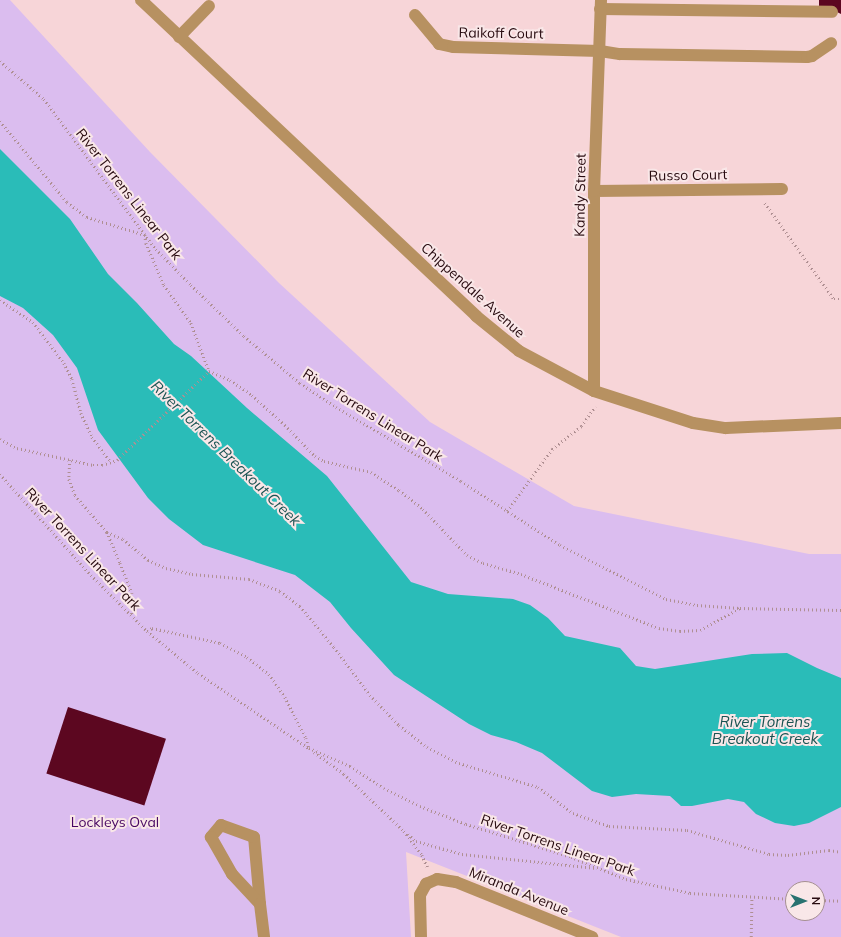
<!DOCTYPE html>
<style>
body{margin:0}
#map{position:relative;width:841px;height:937px;overflow:hidden;background:#f7d5d8;font-family:Mulish,sans-serif}
div>[style]{position:absolute}
.green>*{inset:0;background:#dbbdef}
.water>*{inset:0;background:#2abcb8}
.building>*{inset:0;background:#5c0720;transform-origin:0 0}
.path>*{height:2.5px;margin-top:-1.25px;transform-origin:0;background:repeating-linear-gradient(90deg,#af8f92 0 1px,transparent 0 4px)}
.minor>*{height:12px;margin:-6px;padding:0 6px;transform-origin:6px;border-radius:6px;background:#b79161}
span{translate:-50% -50%;white-space:nowrap;text-align:center;line-height:1.15;-webkit-text-stroke:4px #f9e7e8;paint-order:stroke}
.street-label{font-size:14px;color:#270a0f}
.park-label{font-size:14px;color:#470662}
.water-label{font-size:15px;color:#1a5352;font-style:italic}
.north{position:absolute;left:785px;top:881px;width:40px;height:40px;box-sizing:border-box;background:#f9e7e8;border:1px solid #a58f91;border-radius:50%;rotate:90deg;font-size:11px;font-weight:700;line-height:16px;text-align:center;color:#270a0f}
.north::after{content:'';display:block;margin:auto;width:14px;height:18px;background:#287270;clip-path:polygon(50% 0,100% 100%,50% 72%,0 100%)}
</style>
<div id="map">
<div class="green">
<div style="clip-path:polygon(evenodd,0 0,10px 0,150px 152px,279px 283px,430px 422px,574px 506px,809px 554px,841px 554px,841px 937px,621px 937px,406px 852px,411px 937px,0 937px,0 0,793px 889px,817px 889px,817px 913px,793px 913px,793px 889px)"></div>
</div>
<div class="water">
<div style="clip-path:polygon(0 149px,70px 219px,108px 274px,137px 303px,174px 344px,191px 356px,247px 408px,327px 476px,411px 582px,448px 594px,513px 599px,530px 605px,548px 618px,565px 636px,620px 648px,636px 666px,655px 669px,752px 654px,787px 653px,817px 668px,841px 678px,841px 807px,809px 823px,794px 826px,775px 823px,756px 814px,744px 802px,728px 799px,692px 806px,681px 806px,670px 796px,636px 794px,612px 797px,592px 791px,542px 753px,516px 742px,491px 735px,469px 724px,394px 675px,351px 628px,330px 602px,295px 575px,203px 545px,169px 519px,148px 498px,98px 430px,77px 368px,53px 335px,23px 308px,0 296px)"></div>
</div>
<div class="building">
<div style="clip-path:polygon(819px 0,841px 0,841px 14px,835px 11px,819px 9px)"></div>
<div style="left:68px;top:707px;width:103px;height:70px;rotate:18deg"></div>
</div>
<div class="path">
<div style="left:0;top:61px;width:58px;rotate:40.8deg"></div>
<div style="left:44px;top:99px;width:187px;rotate:53.3deg"></div>
<div style="left:156px;top:249px;width:50px;rotate:45.8deg"></div>
<div style="left:191px;top:285px;width:74px;rotate:43.9deg"></div>
<div style="left:244px;top:336px;width:73px;rotate:40deg"></div>
<div style="left:300px;top:383px;width:43px;rotate:33.7deg"></div>
<div style="left:336px;top:407px;width:145px;rotate:30.6deg"></div>
<div style="left:461px;top:481px;width:118px;rotate:32.9deg"></div>
<div style="left:560px;top:545px;width:119px;rotate:27deg"></div>
<div style="left:666px;top:599px;width:32px;rotate:11deg"></div>
<div style="left:697px;top:605px;width:43px;rotate:4deg"></div>
<div style="left:740px;top:608px;width:101px;rotate:1.1deg"></div>
<div style="left:0;top:121px;width:105px;rotate:50.4deg"></div>
<div style="left:67px;top:202px;width:25px;rotate:37deg"></div>
<div style="left:87px;top:217px;width:61px;rotate:17.2deg"></div>
<div style="left:145px;top:235px;width:8px;rotate:83deg"></div>
<div style="left:146px;top:243px;width:46px;rotate:66.8deg"></div>
<div style="left:164px;top:285px;width:47px;rotate:54.6deg"></div>
<div style="left:191px;top:323px;width:51px;rotate:69.4deg"></div>
<div style="left:209px;top:371px;width:23px;rotate:23deg"></div>
<div style="left:230px;top:380px;width:27px;rotate:34deg"></div>
<div style="left:252px;top:395px;width:45px;rotate:42.3deg"></div>
<div style="left:285px;top:425px;width:43px;rotate:45.9deg"></div>
<div style="left:315px;top:456px;width:10px;rotate:29deg"></div>
<div style="left:324px;top:461px;width:48px;rotate:13.2deg"></div>
<div style="left:371px;top:472px;width:33px;rotate:33deg"></div>
<div style="left:399px;top:490px;width:31px;rotate:38deg"></div>
<div style="left:423px;top:509px;width:64px;rotate:46.3deg"></div>
<div style="left:467px;top:555px;width:18px;rotate:27deg"></div>
<div style="left:483px;top:563px;width:40px;rotate:16deg"></div>
<div style="left:521px;top:574px;width:148px;rotate:21.4deg"></div>
<div style="left:659px;top:628px;width:21px;rotate:8deg"></div>
<div style="left:680px;top:631px;width:20px;rotate:-3deg"></div>
<div style="left:700px;top:630px;width:46px;rotate:-28.8deg"></div>
<div style="left:765px;top:203px;width:118px;rotate:54.3deg"></div>
<div style="left:834px;top:299px;width:7px"></div>
<div style="left:0;top:300px;width:40px;rotate:34deg"></div>
<div style="left:33px;top:322px;width:51px;rotate:52.9deg"></div>
<div style="left:64px;top:363px;width:18px;rotate:63deg"></div>
<div style="left:72px;top:379px;width:35px;rotate:75deg"></div>
<div style="left:81px;top:413px;width:26px;rotate:65deg"></div>
<div style="left:92px;top:437px;width:30px;rotate:53deg"></div>
<div style="left:0;top:439px;width:19px;rotate:28deg"></div>
<div style="left:17px;top:448px;width:78px;rotate:12.6deg"></div>
<div style="left:93px;top:465px;width:9px"></div>
<div style="left:102px;top:465px;width:16px;rotate:-18deg"></div>
<div style="left:117px;top:460px;width:128px;rotate:-44.1deg"></div>
<div style="left:70px;top:460px;width:19px;rotate:93deg"></div>
<div style="left:69px;top:479px;width:17px;rotate:69deg"></div>
<div style="left:75px;top:495px;width:49px;rotate:49.1deg"></div>
<div style="left:107px;top:532px;width:34px;rotate:67deg"></div>
<div style="left:120px;top:563px;width:32px;rotate:68deg"></div>
<div style="left:132px;top:593px;width:23px;rotate:90deg"></div>
<div style="left:0;top:474px;width:136px;rotate:48deg"></div>
<div style="left:91px;top:575px;width:79px;rotate:45deg"></div>
<div style="left:147px;top:631px;width:66px;rotate:39.5deg"></div>
<div style="left:198px;top:673px;width:135px;rotate:34.2deg"></div>
<div style="left:507px;top:511px;width:77px;rotate:-54deg"></div>
<div style="left:552px;top:449px;width:37px;rotate:-38deg"></div>
<div style="left:581px;top:426px;width:24px;rotate:-54deg"></div>
<div style="left:107px;top:532px;width:17px;rotate:24deg"></div>
<div style="left:123px;top:539px;width:33px;rotate:40deg"></div>
<div style="left:148px;top:560px;width:20px;rotate:24deg"></div>
<div style="left:166px;top:568px;width:27px;rotate:13deg"></div>
<div style="left:192px;top:574px;width:57px;rotate:5deg"></div>
<div style="left:249px;top:579px;width:33px;rotate:21deg"></div>
<div style="left:280px;top:591px;width:25px;rotate:37deg"></div>
<div style="left:300px;top:606px;width:53px;rotate:50.3deg"></div>
<div style="left:334px;top:647px;width:60px;rotate:53.1deg"></div>
<div style="left:370px;top:695px;width:42px;rotate:46deg"></div>
<div style="left:399px;top:725px;width:36px;rotate:38deg"></div>
<div style="left:427px;top:747px;width:36px;rotate:27deg"></div>
<div style="left:459px;top:763px;width:83px;rotate:16.9deg"></div>
<div style="left:538px;top:787px;width:44px;rotate:36.6deg"></div>
<div style="left:573px;top:813px;width:38px;rotate:20deg"></div>
<div style="left:609px;top:826px;width:78px;rotate:2.9deg"></div>
<div style="left:687px;top:830px;width:85px;rotate:16.3deg"></div>
<div style="left:769px;top:854px;width:19px;rotate:3deg"></div>
<div style="left:788px;top:855px;width:41px;rotate:-7deg"></div>
<div style="left:829px;top:850px;width:12px;rotate:9deg"></div>
<div style="left:147px;top:631px;width:6px;rotate:-31deg"></div>
<div style="left:152px;top:628px;width:70px;rotate:12.4deg"></div>
<div style="left:220px;top:643px;width:30px;rotate:27deg"></div>
<div style="left:247px;top:657px;width:28px;rotate:38deg"></div>
<div style="left:269px;top:674px;width:28px;rotate:55deg"></div>
<div style="left:285px;top:697px;width:46px;rotate:62.9deg"></div>
<div style="left:306px;top:738px;width:10px;rotate:73deg"></div>
<div style="left:309px;top:748px;width:45px;rotate:23.7deg"></div>
<div style="left:350px;top:766px;width:40px;rotate:32.9deg"></div>
<div style="left:384px;top:788px;width:40px;rotate:26.6deg"></div>
<div style="left:420px;top:806px;width:49px;rotate:21.4deg"></div>
<div style="left:466px;top:824px;width:110px;rotate:17.4deg"></div>
<div style="left:571px;top:857px;width:59px;rotate:21.8deg"></div>
<div style="left:626px;top:879px;width:66px;rotate:12.3deg"></div>
<div style="left:690px;top:893px;width:103px;rotate:3.3deg"></div>
<div style="left:314px;top:752px;width:37px;rotate:36deg"></div>
<div style="left:344px;top:774px;width:83px;rotate:43.5deg"></div>
<div style="left:404px;top:831px;width:30px;rotate:53deg"></div>
<div style="left:422px;top:855px;width:14px;rotate:65deg"></div>
<div style="left:408px;top:834px;width:11px;rotate:41deg"></div>
<div style="left:416px;top:841px;width:48px;rotate:15.8deg"></div>
<div style="left:462px;top:854px;width:135px;rotate:6deg"></div>
<div style="left:817px;top:900px;width:24px;rotate:2deg"></div>
<div style="left:751px;top:937px;width:39px;rotate:-89deg"></div>
</div>
<div class="minor">
<div style="left:141px;top:0;width:461px;rotate:43.3deg"></div>
<div style="left:476px;top:316px;width:55px;rotate:39.1deg"></div>
<div style="left:519px;top:351px;width:85px;rotate:28.1deg"></div>
<div style="left:594px;top:391px;width:104px;rotate:17.9deg"></div>
<div style="left:693px;top:423px;width:33px;rotate:9deg"></div>
<div style="left:726px;top:428px;width:115px;rotate:-2.5deg"></div>
<div style="left:600px;top:9px;width:232px;rotate:0.7deg"></div>
<div style="left:415px;top:15px;width:38px;rotate:50deg"></div>
<div style="left:439px;top:44px;width:14px;rotate:12deg"></div>
<div style="left:453px;top:47px;width:147px;rotate:1.6deg"></div>
<div style="left:600px;top:51px;width:20px;rotate:9deg"></div>
<div style="left:620px;top:54px;width:187px;rotate:0.9deg"></div>
<div style="left:807px;top:57px;width:5px;rotate:-11deg"></div>
<div style="left:812px;top:56px;width:23px;rotate:-34deg"></div>
<div style="left:179px;top:37px;width:43px;rotate:-45.9deg"></div>
<div style="left:594px;top:191px;width:188px;rotate:-0.6deg"></div>
<div style="left:594px;top:391px;width:200px;rotate:-90deg"></div>
<div style="left:594px;top:191px;width:191px;rotate:-87.9deg"></div>
<div style="left:260px;top:904px;width:67px;rotate:-95.1deg"></div>
<div style="left:254px;top:837px;width:35px;rotate:-160deg"></div>
<div style="left:221px;top:825px;width:16px;rotate:130deg"></div>
<div style="left:211px;top:837px;width:43px;rotate:60.4deg"></div>
<div style="left:232px;top:874px;width:41px;rotate:47deg"></div>
<div style="left:260px;top:904px;width:33px;rotate:83deg"></div>
<div style="left:421px;top:937px;width:42px;rotate:-91.4deg"></div>
<div style="left:420px;top:895px;width:13px;rotate:-61deg"></div>
<div style="left:426px;top:884px;width:12px;rotate:-24deg"></div>
<div style="left:437px;top:879px;width:19px;rotate:9deg"></div>
<div style="left:456px;top:882px;width:147px;rotate:22deg"></div>
</div>
<div class="street-label">
<span style="left:501px;top:33px;rotate:1deg">Raikoff Court</span>
<span style="left:688px;top:175px;rotate:-1deg">Russo Court</span>
<span style="left:129px;top:194px;rotate:52deg">River Torrens Linear Park</span>
<span style="left:580px;top:195px;rotate:-89deg">Kandy Street</span>
<span style="left:473px;top:290px;rotate:42deg">Chippendale Avenue</span>
<span style="left:373px;top:415px;rotate:32deg">River Torrens Linear Park</span>
<span style="left:83px;top:549px;rotate:47deg">River Torrens Linear Park</span>
<span style="left:558px;top:845px;rotate:19deg">River Torrens Linear Park</span>
<span style="left:519px;top:891px;rotate:22deg">Miranda Avenue</span>
</div>
<div class="park-label">
<span style="left:115px;top:822px">Lockleys Oval</span>
</div>
<div class="water-label">
<span style="left:226px;top:453px;rotate:44deg">River Torrens Breakout Creek</span>
<span style="left:765px;top:730px">River Torrens<br>Breakout Creek</span>
</div>
<div class="north">N</div>
</div>
